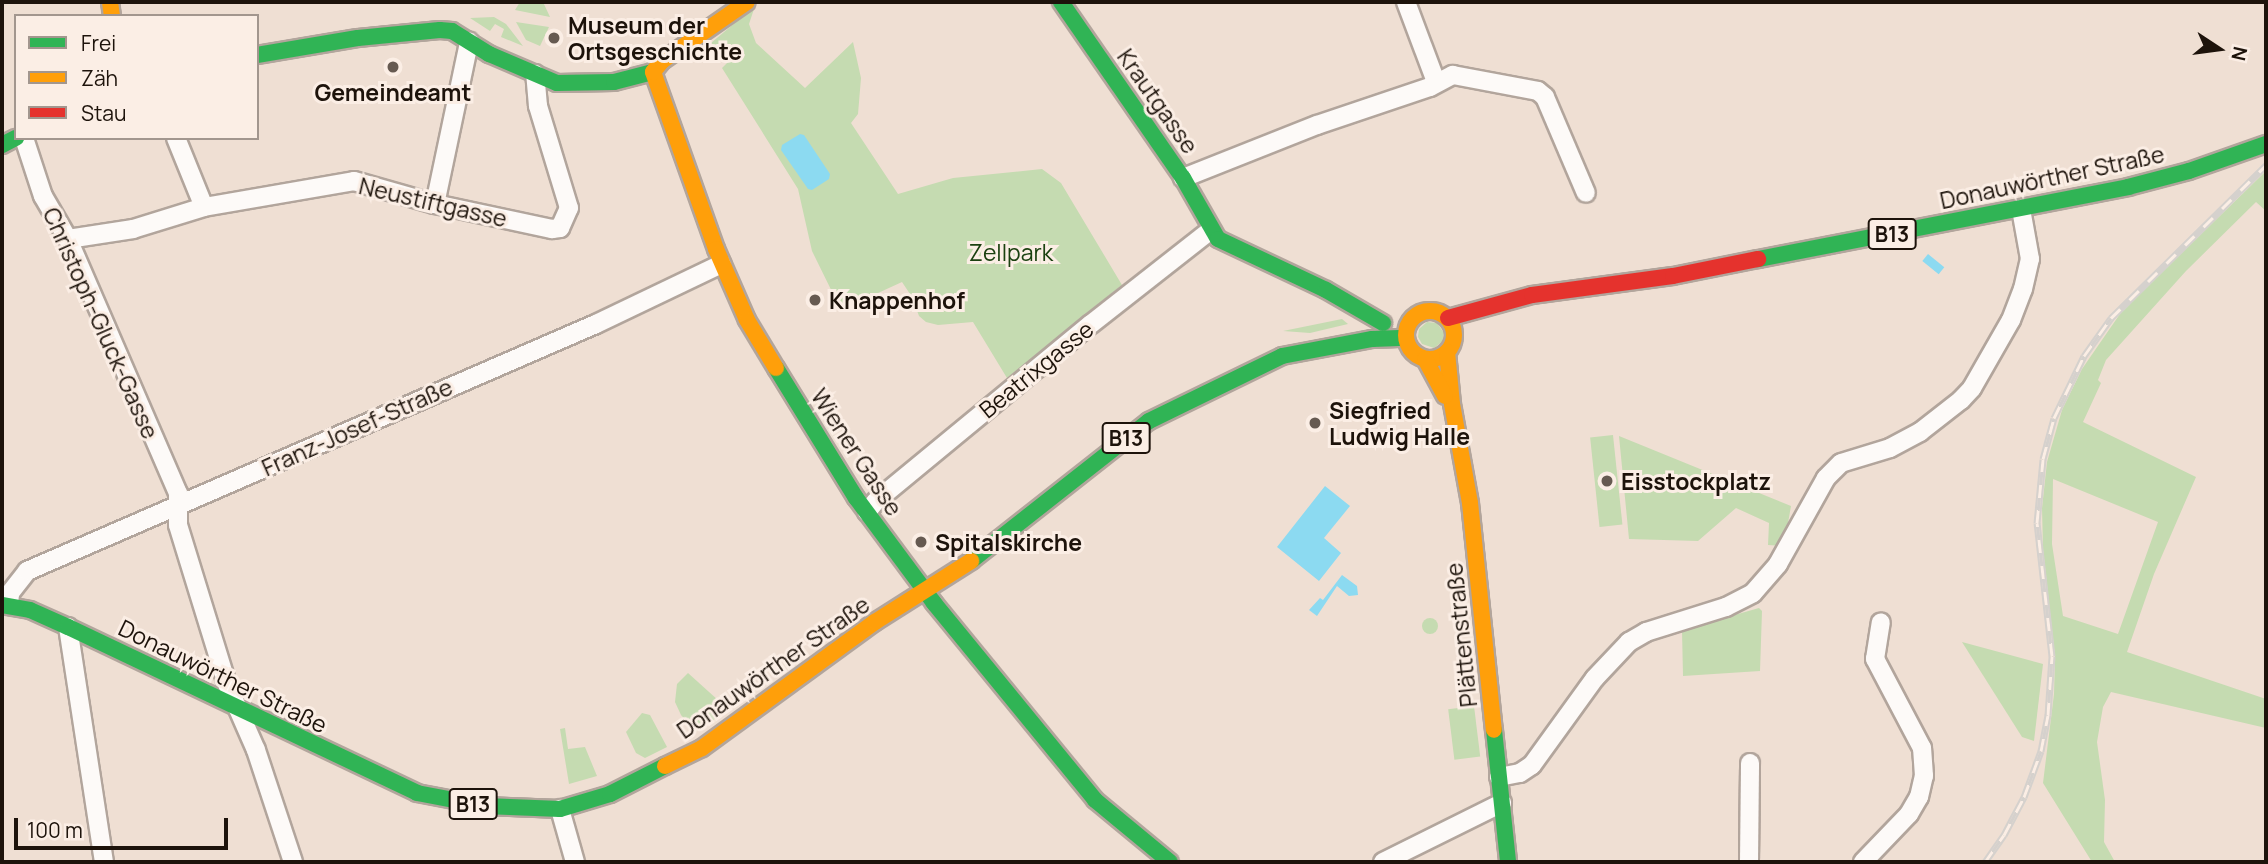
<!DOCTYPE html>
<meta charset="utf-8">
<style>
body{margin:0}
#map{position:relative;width:2268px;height:864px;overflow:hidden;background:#efdfd3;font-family:Manrope,sans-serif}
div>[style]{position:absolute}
.green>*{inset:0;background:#c5dbb1;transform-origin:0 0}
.round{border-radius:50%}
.water>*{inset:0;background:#8cdaf1;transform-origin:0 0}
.roads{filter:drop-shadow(2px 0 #b2a59c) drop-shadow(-2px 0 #b2a59c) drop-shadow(0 2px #b2a59c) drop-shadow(0 -2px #b2a59c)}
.street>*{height:18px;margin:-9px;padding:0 9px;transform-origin:9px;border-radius:9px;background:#fdfaf8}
.fast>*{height:16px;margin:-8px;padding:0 8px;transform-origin:8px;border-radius:8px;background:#30b455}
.slow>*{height:16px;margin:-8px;padding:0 8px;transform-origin:8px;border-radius:8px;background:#ff9f0a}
.slow>.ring{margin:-8px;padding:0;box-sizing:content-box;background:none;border:16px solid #ff9f0a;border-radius:50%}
.jam>*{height:16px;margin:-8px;padding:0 8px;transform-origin:8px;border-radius:8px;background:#e5322d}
.rail>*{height:7px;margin-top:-3.5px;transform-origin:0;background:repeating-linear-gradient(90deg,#fbeee5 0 13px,#d5d1cd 0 26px);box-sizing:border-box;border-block:2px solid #d5d1cd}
.dots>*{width:19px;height:19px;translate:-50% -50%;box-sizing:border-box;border:4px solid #fbeee5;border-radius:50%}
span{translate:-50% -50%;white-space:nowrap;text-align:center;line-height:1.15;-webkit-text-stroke:6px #fbeee5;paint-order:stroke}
.shield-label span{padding:2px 5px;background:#fbeee5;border:2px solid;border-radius:5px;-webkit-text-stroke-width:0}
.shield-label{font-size:21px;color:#1d130b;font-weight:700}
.poi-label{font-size:23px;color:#1d130b;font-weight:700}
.left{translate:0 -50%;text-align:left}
.street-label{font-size:23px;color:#1d130b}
.park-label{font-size:23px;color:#1b4110}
.frame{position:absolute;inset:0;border:4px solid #1d130b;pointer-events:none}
.legend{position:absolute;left:14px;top:14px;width:245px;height:126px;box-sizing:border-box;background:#fbeee5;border:2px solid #a2968e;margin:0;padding:9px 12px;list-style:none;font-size:21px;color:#1d130b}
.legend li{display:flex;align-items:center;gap:14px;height:35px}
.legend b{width:35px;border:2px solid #a2968e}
.north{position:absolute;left:2184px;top:14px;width:70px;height:70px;-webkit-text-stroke:5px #fbeee5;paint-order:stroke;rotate:103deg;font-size:19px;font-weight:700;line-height:28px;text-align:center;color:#1d130b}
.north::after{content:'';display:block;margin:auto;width:24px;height:32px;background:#1d130b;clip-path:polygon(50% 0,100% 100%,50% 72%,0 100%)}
.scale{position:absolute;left:14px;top:818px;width:214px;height:32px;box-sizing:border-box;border:4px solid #1d130b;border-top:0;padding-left:9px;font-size:21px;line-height:24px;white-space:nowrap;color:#1d130b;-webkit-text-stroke:5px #fbeee5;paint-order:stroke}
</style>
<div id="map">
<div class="green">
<div style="clip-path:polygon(520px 2px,543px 2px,550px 17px,515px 10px)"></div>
<div style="clip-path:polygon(755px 6px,749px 24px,756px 43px,805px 88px,853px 42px,861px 78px,858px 114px,851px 123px,898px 194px,953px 178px,1042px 169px,1061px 183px,1122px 285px,1007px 378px,973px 322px,938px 325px,926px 322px,919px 316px,912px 297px,902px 282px,841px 310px,812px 251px,798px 189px,722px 68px,728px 62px,711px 43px)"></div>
<div style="clip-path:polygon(494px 17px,506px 24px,523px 46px,501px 37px,504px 29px,495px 24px,490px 31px,470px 18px)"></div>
<div style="clip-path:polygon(516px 22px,549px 27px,540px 46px,526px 40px)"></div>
<div style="clip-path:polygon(evenodd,2266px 171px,2266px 211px,2256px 202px,2186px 271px,2106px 360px,2098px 380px,2101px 383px,2083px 422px,2196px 477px,2154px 574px,2127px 652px,2266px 699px,2266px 728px,2111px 692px,2103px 707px,2097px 742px,2105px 800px,2104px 842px,2115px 862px,2092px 862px,2043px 783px,2054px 694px,2055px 657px,2043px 549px,2042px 508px,2047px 462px,2062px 410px,2082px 369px,2122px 311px,2266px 171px,2053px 479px,2158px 522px,2118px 634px,2063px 616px,2052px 544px,2053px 479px)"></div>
<div style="clip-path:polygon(1342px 319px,1348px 324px,1310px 333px,1283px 331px)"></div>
<div style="clip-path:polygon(1427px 322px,1437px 323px,1444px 333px,1443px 341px,1434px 348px,1422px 344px,1418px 337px,1419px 329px)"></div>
<div style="left:1613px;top:435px;width:90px;height:23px;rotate:84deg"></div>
<div style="clip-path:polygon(1619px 436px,1791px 506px,1784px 546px,1768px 545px,1769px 523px,1736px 508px,1698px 541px,1629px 539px)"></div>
<div style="clip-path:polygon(1759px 608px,1762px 611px,1760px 671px,1683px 676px,1682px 630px)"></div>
<div class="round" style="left:1422px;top:618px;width:16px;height:16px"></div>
<div style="clip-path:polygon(1962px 642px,2043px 664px,2034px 741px,2022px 737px)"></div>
<div style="clip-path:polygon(688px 673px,729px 710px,695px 732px,681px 715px,675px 702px,677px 684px)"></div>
<div style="left:1474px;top:706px;width:51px;height:26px;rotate:83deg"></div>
<div style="clip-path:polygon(642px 713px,650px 715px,667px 747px,645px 758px,636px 753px,626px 732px)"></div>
<div style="clip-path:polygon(565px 728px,568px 749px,585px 747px,597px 776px,569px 784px,560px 729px)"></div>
</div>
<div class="water">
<div style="clip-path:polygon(800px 134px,804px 135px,830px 174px,829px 179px,812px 190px,808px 189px,781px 150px,782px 145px)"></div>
<div style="left:1928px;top:254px;width:21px;height:9px;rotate:39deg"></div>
<div style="clip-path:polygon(1325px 486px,1350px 506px,1324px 538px,1341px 553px,1319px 581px,1277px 547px)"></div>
<div style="clip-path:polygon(1342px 575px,1357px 586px,1358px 595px,1349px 596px,1337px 586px,1317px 616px,1309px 610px,1320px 598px,1323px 600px)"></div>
</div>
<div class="roads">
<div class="street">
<div style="left:1406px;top:2px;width:85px;rotate:69.4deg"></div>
<div style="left:24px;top:138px;width:61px;rotate:71.9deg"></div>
<div style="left:43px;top:196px;width:50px;rotate:59.8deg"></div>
<div style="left:68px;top:239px;width:277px;rotate:66.6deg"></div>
<div style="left:178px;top:493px;width:32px;rotate:90deg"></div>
<div style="left:178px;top:525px;width:166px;rotate:72.9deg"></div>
<div style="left:227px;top:684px;width:72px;rotate:66.3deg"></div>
<div style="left:256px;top:750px;width:118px;rotate:71.7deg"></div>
<div style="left:176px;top:138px;width:74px;rotate:67.9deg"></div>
<div style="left:1183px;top:178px;width:144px;rotate:-21.6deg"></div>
<div style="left:1317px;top:125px;width:119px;rotate:-18.6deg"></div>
<div style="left:1430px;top:87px;width:26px;rotate:-28deg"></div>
<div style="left:1453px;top:75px;width:86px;rotate:10.7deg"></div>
<div style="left:1538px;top:91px;width:9px;rotate:41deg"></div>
<div style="left:1545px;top:97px;width:104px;rotate:66.9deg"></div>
<div style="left:435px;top:204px;width:166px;rotate:-78.1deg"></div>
<div style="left:68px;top:239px;width:66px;rotate:-8.7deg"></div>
<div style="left:133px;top:229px;width:74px;rotate:-17.2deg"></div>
<div style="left:204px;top:207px;width:152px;rotate:-9.8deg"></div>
<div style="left:354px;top:181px;width:84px;rotate:15.9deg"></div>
<div style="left:435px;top:204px;width:120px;rotate:12.1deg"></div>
<div style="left:552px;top:229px;width:8px;rotate:-7deg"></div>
<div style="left:560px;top:228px;width:22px;rotate:-66deg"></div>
<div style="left:569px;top:208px;width:107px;rotate:-106.9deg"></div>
<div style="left:538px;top:106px;width:32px;rotate:-95deg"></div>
<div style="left:867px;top:512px;width:14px;rotate:-51deg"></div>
<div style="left:876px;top:501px;width:278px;rotate:-39.5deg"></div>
<div style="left:1091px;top:324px;width:152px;rotate:-38.1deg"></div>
<div style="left:9px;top:605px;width:12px;rotate:-85deg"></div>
<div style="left:10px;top:593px;width:28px;rotate:-52deg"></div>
<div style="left:27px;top:571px;width:620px;rotate:-23.47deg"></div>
<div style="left:596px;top:324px;width:139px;rotate:-25.6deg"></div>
<div style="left:68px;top:627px;width:238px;rotate:81.3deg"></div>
<div style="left:1499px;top:777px;width:21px;rotate:-11deg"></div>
<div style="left:1520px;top:773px;width:14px;rotate:-34deg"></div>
<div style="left:1532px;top:765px;width:107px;rotate:-54.1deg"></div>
<div style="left:1595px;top:678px;width:50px;rotate:-46.6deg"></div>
<div style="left:1629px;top:642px;width:20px;rotate:-30deg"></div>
<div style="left:1646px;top:632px;width:84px;rotate:-17.4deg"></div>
<div style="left:1726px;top:607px;width:30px;rotate:-27deg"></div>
<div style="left:1753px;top:593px;width:38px;rotate:-49deg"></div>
<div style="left:1778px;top:564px;width:98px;rotate:-60.8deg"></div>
<div style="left:1826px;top:478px;width:21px;rotate:-45deg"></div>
<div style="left:1841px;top:463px;width:51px;rotate:-17deg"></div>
<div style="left:1890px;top:448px;width:34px;rotate:-28deg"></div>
<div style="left:1920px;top:432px;width:52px;rotate:-38deg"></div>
<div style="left:1961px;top:400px;width:16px;rotate:-47deg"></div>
<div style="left:1972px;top:388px;width:78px;rotate:-60.2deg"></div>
<div style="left:2011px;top:320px;width:33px;rotate:-69deg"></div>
<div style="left:2023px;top:289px;width:31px;rotate:-77deg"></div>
<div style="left:2030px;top:259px;width:51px;rotate:-100.2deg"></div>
<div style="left:560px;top:809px;width:55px;rotate:74.2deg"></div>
<div style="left:1383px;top:862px;width:133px;rotate:-26.4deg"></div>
<div style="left:1749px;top:862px;width:99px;rotate:-89.4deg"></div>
<div style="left:1863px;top:862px;width:66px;rotate:-46.2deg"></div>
<div style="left:1909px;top:814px;width:20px;rotate:-60deg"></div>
<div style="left:1919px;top:797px;width:22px;rotate:-77deg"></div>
<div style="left:1924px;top:776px;width:28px;rotate:-94deg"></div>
<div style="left:1922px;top:748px;width:101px;rotate:-117.8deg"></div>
<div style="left:1875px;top:659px;width:37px;rotate:-81deg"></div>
</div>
<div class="fast">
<div style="left:1061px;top:2px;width:214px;rotate:55.3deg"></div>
<div style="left:1183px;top:178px;width:70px;rotate:60.2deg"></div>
<div style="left:1218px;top:239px;width:119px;rotate:25.3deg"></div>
<div style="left:1326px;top:290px;width:66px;rotate:30.1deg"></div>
<div style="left:257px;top:55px;width:102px;rotate:-9.6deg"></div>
<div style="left:358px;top:38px;width:82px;rotate:-5.6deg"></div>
<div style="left:440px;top:30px;width:12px;rotate:5deg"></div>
<div style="left:452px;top:31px;width:44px;rotate:31.9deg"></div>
<div style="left:489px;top:54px;width:74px;rotate:23.1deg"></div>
<div style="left:557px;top:83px;width:57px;rotate:-1deg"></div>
<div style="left:614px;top:82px;width:40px;rotate:-14.4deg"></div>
<div style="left:2px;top:145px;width:16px;rotate:-27deg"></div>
<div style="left:1758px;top:259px;width:377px;rotate:-11deg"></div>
<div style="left:2128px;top:187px;width:63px;rotate:-14.7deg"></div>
<div style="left:2189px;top:171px;width:82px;rotate:-19.3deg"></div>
<div style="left:776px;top:368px;width:153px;rotate:58.4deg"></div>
<div style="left:856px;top:498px;width:131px;rotate:53.4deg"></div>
<div style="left:934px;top:603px;width:254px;rotate:50.7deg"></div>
<div style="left:1095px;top:800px;width:97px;rotate:39.6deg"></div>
<div style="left:971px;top:561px;width:226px;rotate:-38.2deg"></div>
<div style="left:1149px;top:421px;width:148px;rotate:-26deg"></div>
<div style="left:1282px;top:356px;width:92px;rotate:-10.7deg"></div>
<div style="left:1372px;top:339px;width:34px;rotate:-2deg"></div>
<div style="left:2px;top:605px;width:28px;rotate:10deg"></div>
<div style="left:30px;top:610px;width:42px;rotate:24.1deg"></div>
<div style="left:68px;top:627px;width:386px;rotate:25.4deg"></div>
<div style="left:417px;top:793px;width:69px;rotate:10.8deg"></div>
<div style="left:485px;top:806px;width:75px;rotate:2.3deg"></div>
<div style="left:560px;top:809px;width:52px;rotate:-16.7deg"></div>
<div style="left:610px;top:794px;width:62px;rotate:-27deg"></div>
<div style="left:1494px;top:730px;width:133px;rotate:83.9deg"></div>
</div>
<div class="slow">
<div style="left:110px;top:2px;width:14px;rotate:82deg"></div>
<div style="left:653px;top:72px;width:188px;rotate:70.4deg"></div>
<div style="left:716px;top:249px;width:77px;rotate:66.4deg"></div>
<div style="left:747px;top:320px;width:56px;rotate:58.9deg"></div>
<div style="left:653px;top:72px;width:14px;rotate:-51deg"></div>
<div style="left:662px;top:61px;width:103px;rotate:-34.8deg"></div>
<div class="ring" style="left:1406px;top:311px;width:32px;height:32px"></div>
<div style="left:1447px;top:352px;width:52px;rotate:84.5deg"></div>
<div style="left:1452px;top:404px;width:101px;rotate:79.7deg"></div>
<div style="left:1470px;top:503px;width:228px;rotate:84deg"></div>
<div style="left:1425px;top:359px;width:42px;rotate:61.6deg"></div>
<div style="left:665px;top:766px;width:41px;rotate:-25.9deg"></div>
<div style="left:702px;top:748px;width:214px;rotate:-36.1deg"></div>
<div style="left:875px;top:622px;width:114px;rotate:-32.4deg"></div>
</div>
<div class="jam">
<div style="left:1448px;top:318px;width:87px;rotate:-15.3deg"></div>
<div style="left:1532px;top:295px;width:142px;rotate:-7.7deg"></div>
<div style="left:1673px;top:276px;width:87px;rotate:-11.3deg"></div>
</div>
</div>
<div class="rail">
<div style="left:1985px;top:862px;width:33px;rotate:-55deg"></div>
<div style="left:2004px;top:835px;width:43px;rotate:-62.2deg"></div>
<div style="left:2024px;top:797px;width:49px;rotate:-69.7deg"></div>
<div style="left:2041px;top:751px;width:37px;rotate:-79deg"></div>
<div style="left:2048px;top:715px;width:59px;rotate:-86.1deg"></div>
<div style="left:2052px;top:656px;width:134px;rotate:-96.4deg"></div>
<div style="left:2037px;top:523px;width:64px;rotate:-84.6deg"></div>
<div style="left:2043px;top:459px;width:42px;rotate:-75deg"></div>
<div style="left:2054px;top:418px;width:69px;rotate:-64.2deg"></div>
<div style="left:2084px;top:356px;width:47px;rotate:-54.6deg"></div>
<div style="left:2111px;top:318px;width:218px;rotate:-44.6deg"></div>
</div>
<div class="dots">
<div style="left:554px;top:38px;background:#665a51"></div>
<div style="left:393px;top:67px;background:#665a51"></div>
<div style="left:815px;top:300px;background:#665a51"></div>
<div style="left:1315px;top:423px;background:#665a51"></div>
<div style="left:1607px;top:481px;background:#665a51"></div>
<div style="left:921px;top:542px;background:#665a51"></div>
</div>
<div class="shield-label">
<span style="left:1892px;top:234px">B13</span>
<span style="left:1126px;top:438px">B13</span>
<span style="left:473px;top:804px">B13</span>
</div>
<div class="poi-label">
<span class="left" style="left:568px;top:38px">Museum der<br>Ortsgeschichte</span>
<span style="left:393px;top:92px">Gemeindeamt</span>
<span class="left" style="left:829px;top:300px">Knappenhof</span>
<span class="left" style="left:1329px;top:423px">Siegfried<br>Ludwig Halle</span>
<span class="left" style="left:1621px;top:481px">Eisstockplatz</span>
<span class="left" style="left:935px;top:542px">Spitalskirche</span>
</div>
<div class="street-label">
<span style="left:1158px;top:101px;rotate:55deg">Krautgasse</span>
<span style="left:2052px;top:177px;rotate:-12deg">Donauwörther Straße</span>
<span style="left:433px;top:202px;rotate:13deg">Neustiftgasse</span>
<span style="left:101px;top:323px;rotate:66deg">Christoph-Gluck-Gasse</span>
<span style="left:1036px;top:369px;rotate:-39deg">Beatrixgasse</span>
<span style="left:357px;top:427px;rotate:-24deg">Franz-Josef-Straße</span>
<span style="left:857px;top:452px;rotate:57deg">Wiener Gasse</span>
<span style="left:1461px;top:635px;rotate:-96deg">Plättenstraße</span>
<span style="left:773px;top:667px;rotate:-35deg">Donauwörther Straße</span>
<span style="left:223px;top:676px;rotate:26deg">Donauwörther Straße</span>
</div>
<div class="park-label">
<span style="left:1011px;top:252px">Zellpark</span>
</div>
<div class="frame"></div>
<ul class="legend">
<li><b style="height:9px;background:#30b455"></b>Frei</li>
<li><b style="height:9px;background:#ff9f0a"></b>Zäh</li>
<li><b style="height:9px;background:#e5322d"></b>Stau</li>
</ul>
<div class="north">N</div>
<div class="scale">100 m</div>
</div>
